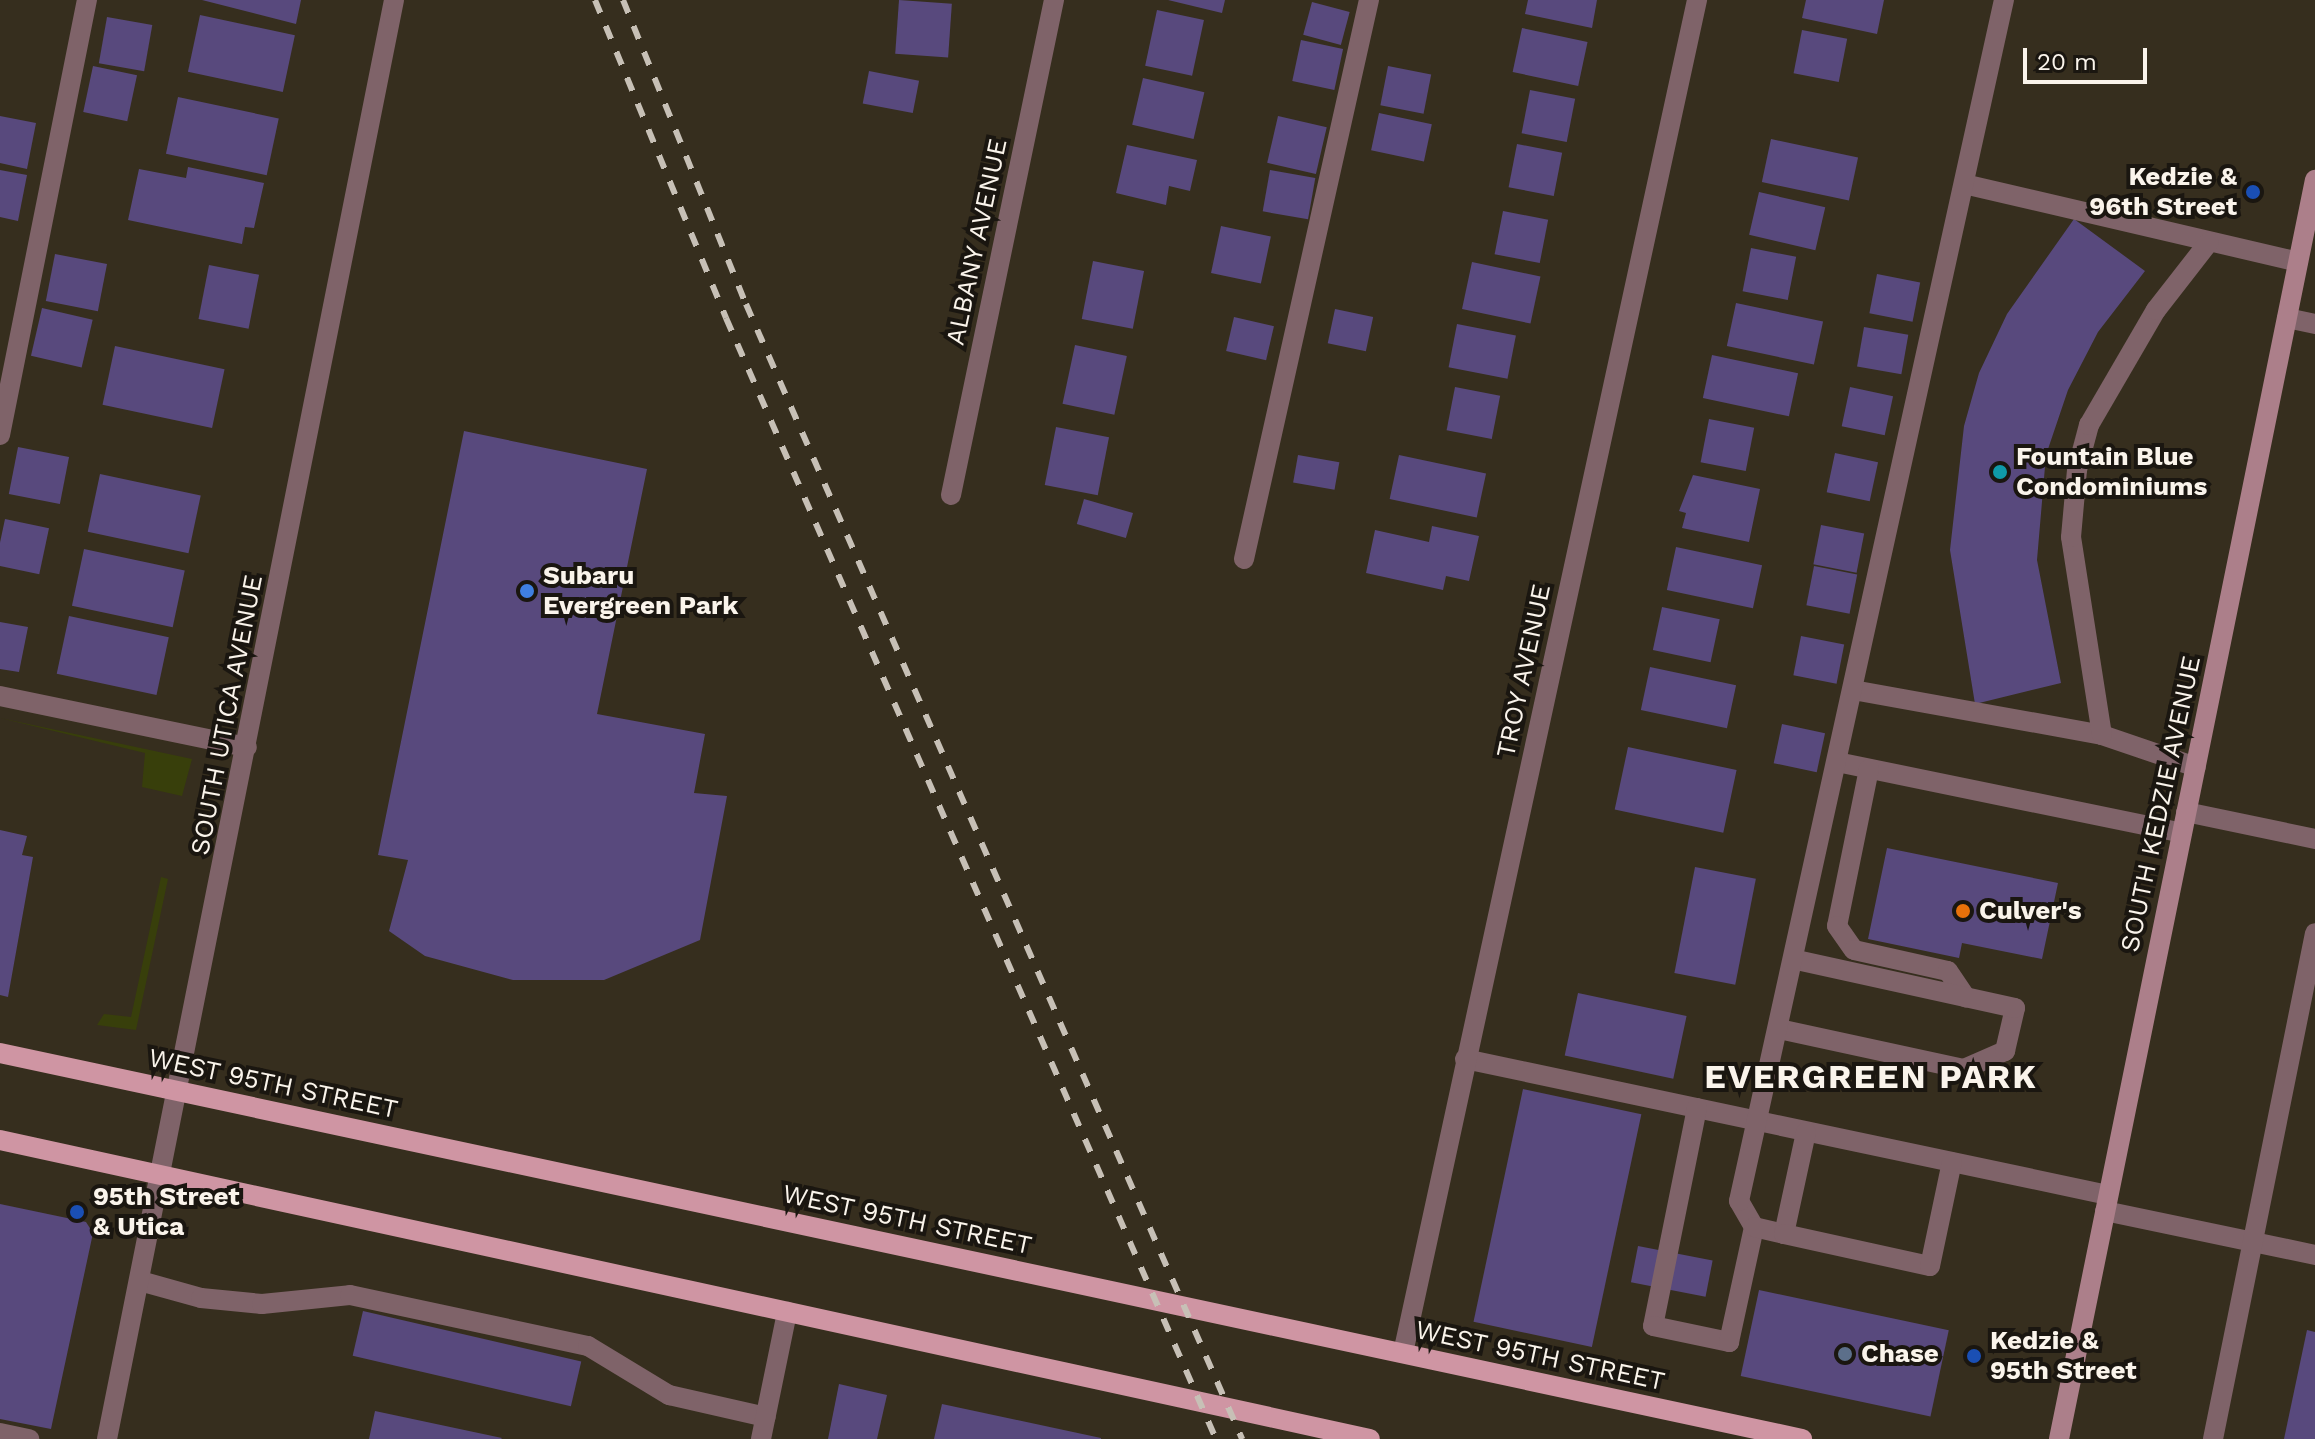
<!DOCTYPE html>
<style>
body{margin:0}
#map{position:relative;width:2315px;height:1439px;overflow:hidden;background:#362e1e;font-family:"Work Sans",sans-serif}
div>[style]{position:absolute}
.green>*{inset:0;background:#383f0b}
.building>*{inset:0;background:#58497d;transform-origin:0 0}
.lane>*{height:20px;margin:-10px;padding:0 10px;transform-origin:10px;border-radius:10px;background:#7f6369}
.street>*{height:20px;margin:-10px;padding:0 10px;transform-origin:10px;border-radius:10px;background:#7f6369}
.secondary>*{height:20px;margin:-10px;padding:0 10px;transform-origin:10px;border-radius:10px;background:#ac7f8a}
.primary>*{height:20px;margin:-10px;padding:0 10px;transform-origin:10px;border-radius:10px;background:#cf95a3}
.rail>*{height:6px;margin-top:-3px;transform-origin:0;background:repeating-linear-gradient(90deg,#c7c0b6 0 14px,transparent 0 28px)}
.dots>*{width:22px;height:22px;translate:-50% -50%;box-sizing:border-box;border:4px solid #1a1610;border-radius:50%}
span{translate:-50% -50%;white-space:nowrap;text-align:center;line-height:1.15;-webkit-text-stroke:8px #1a1610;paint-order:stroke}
.poi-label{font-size:26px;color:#faf4eb;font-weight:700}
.right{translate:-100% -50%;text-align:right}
.left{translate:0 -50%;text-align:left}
.street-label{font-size:26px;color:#faf4eb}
.district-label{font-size:34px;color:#faf4eb;font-weight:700;letter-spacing:2px}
.scale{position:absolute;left:2023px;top:48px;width:124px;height:36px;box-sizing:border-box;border:4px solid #faf4eb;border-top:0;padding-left:10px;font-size:24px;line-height:28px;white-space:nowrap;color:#faf4eb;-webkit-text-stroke:6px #1a1610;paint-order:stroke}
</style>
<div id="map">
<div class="green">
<div style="clip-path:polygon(0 718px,192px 759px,182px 796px,142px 787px,145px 753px)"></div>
<div style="clip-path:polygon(161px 877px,168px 879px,136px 1030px,97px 1025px,104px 1014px,131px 1017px)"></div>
</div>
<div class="building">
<div style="clip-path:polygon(202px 0,301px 0,296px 24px)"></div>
<div style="left:899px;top:0;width:53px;height:54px;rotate:4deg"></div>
<div style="clip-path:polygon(1168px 0,1225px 0,1222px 13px)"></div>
<div style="clip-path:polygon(1528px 0,1597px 0,1592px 28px,1525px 14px)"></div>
<div style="clip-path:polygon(1806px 0,1884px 0,1877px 34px,1802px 18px)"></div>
<div style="left:1312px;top:2px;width:39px;height:34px;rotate:15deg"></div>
<div style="left:1157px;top:10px;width:48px;height:57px;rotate:12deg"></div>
<div style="left:200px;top:15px;width:97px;height:58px;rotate:12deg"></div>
<div style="left:107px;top:17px;width:46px;height:47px;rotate:10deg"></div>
<div style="left:1522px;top:28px;width:67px;height:45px;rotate:12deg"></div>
<div style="left:1802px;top:30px;width:46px;height:44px;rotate:11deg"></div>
<div style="left:1301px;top:40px;width:43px;height:42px;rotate:12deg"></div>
<div style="left:93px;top:66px;width:45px;height:47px;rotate:12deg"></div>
<div style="left:1388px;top:66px;width:44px;height:40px;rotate:11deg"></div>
<div style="left:869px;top:71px;width:51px;height:33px;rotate:11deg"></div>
<div style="left:1143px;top:78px;width:63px;height:48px;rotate:13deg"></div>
<div style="left:1530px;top:90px;width:46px;height:44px;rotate:11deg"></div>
<div style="left:178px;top:97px;width:103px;height:58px;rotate:12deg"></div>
<div style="left:1379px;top:113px;width:54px;height:38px;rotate:12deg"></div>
<div style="clip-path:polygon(0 116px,36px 123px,27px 169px,0 163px)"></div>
<div style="left:1278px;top:116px;width:50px;height:48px;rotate:13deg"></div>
<div style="left:1771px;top:139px;width:89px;height:44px;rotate:12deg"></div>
<div style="left:1517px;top:144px;width:46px;height:44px;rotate:11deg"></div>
<div style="clip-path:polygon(1127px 145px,1197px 160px,1190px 191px,1169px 186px,1166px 205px,1116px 193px)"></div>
<div style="clip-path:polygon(188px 167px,264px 183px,254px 228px,245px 227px,242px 244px,128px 220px,139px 169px,186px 178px)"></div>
<div style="clip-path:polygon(0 170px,27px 175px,18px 221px,0 217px)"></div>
<div style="left:1270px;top:170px;width:46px;height:42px;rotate:10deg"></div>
<div style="left:1759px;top:192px;width:68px;height:44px;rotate:13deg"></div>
<div style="left:1503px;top:211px;width:46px;height:44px;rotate:11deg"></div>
<div style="clip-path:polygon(2074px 219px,2145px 271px,2098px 332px,2068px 390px,2046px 455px,2037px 560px,2061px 683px,1975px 704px,1950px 550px,1964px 426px,1979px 373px,2007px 314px)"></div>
<div style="left:1221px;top:226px;width:51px;height:48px;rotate:12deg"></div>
<div style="left:1751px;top:248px;width:46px;height:44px;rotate:11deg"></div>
<div style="left:55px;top:254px;width:53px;height:48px;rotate:11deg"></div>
<div style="left:1093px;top:261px;width:52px;height:59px;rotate:11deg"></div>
<div style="left:1472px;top:262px;width:70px;height:48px;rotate:12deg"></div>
<div style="left:209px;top:265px;width:51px;height:55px;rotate:11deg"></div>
<div style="left:1877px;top:274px;width:44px;height:40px;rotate:11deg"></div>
<div style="left:1736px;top:303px;width:89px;height:44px;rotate:12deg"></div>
<div style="left:42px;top:308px;width:52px;height:49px;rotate:13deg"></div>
<div style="left:1335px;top:309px;width:39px;height:35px;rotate:12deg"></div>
<div style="left:1234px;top:317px;width:41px;height:35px;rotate:13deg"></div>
<div style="left:1457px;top:324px;width:60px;height:44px;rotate:11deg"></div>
<div style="left:1864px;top:327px;width:45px;height:40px;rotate:10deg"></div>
<div style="left:1075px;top:345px;width:53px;height:60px;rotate:12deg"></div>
<div style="left:115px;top:346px;width:112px;height:60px;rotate:12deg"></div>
<div style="left:1712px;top:355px;width:88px;height:44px;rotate:12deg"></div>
<div style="left:1455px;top:387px;width:46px;height:44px;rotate:11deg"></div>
<div style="left:1850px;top:387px;width:44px;height:40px;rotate:12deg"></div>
<div style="left:1709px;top:419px;width:46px;height:44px;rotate:11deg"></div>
<div style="left:1056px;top:427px;width:54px;height:59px;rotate:11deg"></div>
<div style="clip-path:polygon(464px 431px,647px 469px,597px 714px,705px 734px,694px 793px,727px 796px,700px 940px,604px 980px,513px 980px,425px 956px,389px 931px,408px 860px,378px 855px)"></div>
<div style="left:18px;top:447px;width:52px;height:48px;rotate:11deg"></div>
<div style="left:1835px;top:453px;width:44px;height:40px;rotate:12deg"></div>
<div style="left:1298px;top:455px;width:42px;height:28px;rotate:10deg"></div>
<div style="left:1399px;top:455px;width:89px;height:45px;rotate:12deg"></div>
<div style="left:100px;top:474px;width:103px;height:59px;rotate:12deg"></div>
<div style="clip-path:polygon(1693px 475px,1760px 489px,1749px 542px,1682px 528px,1686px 513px,1679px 511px)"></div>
<div style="left:1084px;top:499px;width:51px;height:26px;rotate:16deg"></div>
<div style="left:5px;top:519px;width:45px;height:47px;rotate:12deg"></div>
<div style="left:1821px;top:525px;width:44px;height:40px;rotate:11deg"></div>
<div style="clip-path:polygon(1432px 526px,1479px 536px,1469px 581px,1446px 576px,1443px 590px,1366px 573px,1375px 530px,1429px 542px)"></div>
<div style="left:1676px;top:547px;width:88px;height:44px;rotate:12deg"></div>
<div style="left:84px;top:549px;width:103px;height:58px;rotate:12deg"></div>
<div style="left:1814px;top:566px;width:44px;height:40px;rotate:11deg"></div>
<div style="left:1662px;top:607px;width:59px;height:44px;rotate:12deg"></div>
<div style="left:69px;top:616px;width:102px;height:59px;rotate:12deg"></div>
<div style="clip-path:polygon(0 622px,28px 627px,19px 672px,0 669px)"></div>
<div style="left:1801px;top:636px;width:44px;height:40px;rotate:11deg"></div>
<div style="left:1650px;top:667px;width:88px;height:44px;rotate:12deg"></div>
<div style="left:1782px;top:724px;width:44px;height:40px;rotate:12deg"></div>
<div style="left:1628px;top:747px;width:111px;height:64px;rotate:12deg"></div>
<div style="clip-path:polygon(0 830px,27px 836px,22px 855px,33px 857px,8px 997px,0 995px)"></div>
<div style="clip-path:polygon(1887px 848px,2058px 883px,2042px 959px,1962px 943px,1959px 958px,1868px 939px)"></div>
<div style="left:1695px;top:867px;width:62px;height:108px;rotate:11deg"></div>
<div style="left:1578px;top:993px;width:111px;height:64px;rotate:12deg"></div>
<div style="left:1523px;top:1089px;width:121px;height:238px;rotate:12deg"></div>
<div style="clip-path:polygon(0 1204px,86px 1222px,93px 1233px,51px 1429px,0 1419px)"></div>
<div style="left:1638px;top:1246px;width:76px;height:37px;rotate:11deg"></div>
<div style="left:1759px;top:1290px;width:194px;height:88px;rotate:12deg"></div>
<div style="left:363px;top:1311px;width:224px;height:46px;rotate:13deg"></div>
<div style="clip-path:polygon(2307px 1330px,2315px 1332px,2315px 1439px,2284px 1439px)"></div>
<div style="clip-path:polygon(839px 1384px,887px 1395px,877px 1439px,828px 1439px)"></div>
<div style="clip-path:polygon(942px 1404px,1101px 1438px,1101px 1439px,934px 1439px)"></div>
<div style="clip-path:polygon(375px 1411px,502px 1438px,501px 1439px,369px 1439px)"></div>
</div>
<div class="lane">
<div style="left:1964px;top:184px;width:343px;rotate:13.1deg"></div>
<div style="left:0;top:435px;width:444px;rotate:-78.7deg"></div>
<div style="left:1244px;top:559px;width:573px;rotate:-77.4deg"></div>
<div style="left:1853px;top:690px;width:253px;rotate:10.2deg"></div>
<div style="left:2102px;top:735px;width:99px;rotate:18.8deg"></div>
<div style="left:0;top:696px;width:252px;rotate:11.7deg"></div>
<div style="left:2102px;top:735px;width:200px;rotate:-98.9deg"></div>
<div style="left:2071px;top:537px;width:67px;rotate:-84.9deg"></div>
<div style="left:2077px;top:470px;width:47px;rotate:-75.1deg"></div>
<div style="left:2089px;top:425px;width:133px;rotate:-59.8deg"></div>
<div style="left:2156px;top:310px;width:86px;rotate:-52.1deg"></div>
<div style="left:1837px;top:762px;width:352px;rotate:11.6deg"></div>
<div style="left:1869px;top:769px;width:160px;rotate:101.5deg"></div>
<div style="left:1837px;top:926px;width:29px;rotate:55deg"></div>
<div style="left:1854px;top:950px;width:96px;rotate:12.6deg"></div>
<div style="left:1948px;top:971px;width:32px;rotate:56deg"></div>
<div style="left:2186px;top:812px;width:132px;rotate:11.8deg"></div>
<div style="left:1779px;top:1029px;width:189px;rotate:12.2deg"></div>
<div style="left:1964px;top:1069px;width:45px;rotate:-23.7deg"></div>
<div style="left:2005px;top:1051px;width:44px;rotate:-76.9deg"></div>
<div style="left:2015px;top:1008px;width:227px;rotate:-167.6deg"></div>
<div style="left:1465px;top:1059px;width:657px;rotate:11.94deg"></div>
<div style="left:1697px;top:1108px;width:222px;rotate:101.4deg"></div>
<div style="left:1653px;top:1326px;width:78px;rotate:11.9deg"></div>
<div style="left:1729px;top:1342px;width:118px;rotate:-77.7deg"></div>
<div style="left:1754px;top:1227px;width:30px;rotate:-120deg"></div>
<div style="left:1739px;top:1201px;width:1230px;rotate:-77.56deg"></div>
<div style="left:2105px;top:1211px;width:215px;rotate:11.8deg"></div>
<div style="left:1754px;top:1227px;width:31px;rotate:13deg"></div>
<div style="left:1784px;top:1234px;width:104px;rotate:-77.8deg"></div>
<div style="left:1784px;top:1234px;width:149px;rotate:12.4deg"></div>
<div style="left:1930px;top:1266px;width:106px;rotate:-78.1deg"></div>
<div style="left:140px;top:1281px;width:63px;rotate:15.6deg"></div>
<div style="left:201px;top:1298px;width:61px;rotate:5.6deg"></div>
<div style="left:262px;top:1304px;width:88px;rotate:-5.8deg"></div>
<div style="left:350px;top:1295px;width:243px;rotate:12.1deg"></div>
<div style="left:588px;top:1346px;width:95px;rotate:31.2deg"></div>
<div style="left:669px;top:1395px;width:99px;rotate:12.8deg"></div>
<div style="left:0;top:1433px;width:30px;rotate:12deg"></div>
<div style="left:2213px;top:1439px;width:516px;rotate:-78.6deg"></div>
</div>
<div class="street">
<div style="left:2287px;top:318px;width:29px;rotate:12deg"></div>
<div style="left:951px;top:495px;width:506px;rotate:-78.25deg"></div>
<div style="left:1403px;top:1353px;width:1385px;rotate:-77.74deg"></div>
<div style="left:107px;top:1439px;width:1467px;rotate:-78.72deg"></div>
<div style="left:761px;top:1439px;width:130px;rotate:-78.4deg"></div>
</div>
<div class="secondary">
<div style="left:2059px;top:1439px;width:1285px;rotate:-78.51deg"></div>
</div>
<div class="primary">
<div style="left:0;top:1053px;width:1843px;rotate:12.09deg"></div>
<div style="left:0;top:1140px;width:1402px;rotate:12.31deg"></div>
</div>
<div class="rail">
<div style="left:595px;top:0;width:344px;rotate:67.6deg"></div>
<div style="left:726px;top:318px;width:1223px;rotate:66.39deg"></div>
<div style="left:623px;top:0;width:328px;rotate:68deg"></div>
<div style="left:746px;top:304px;width:1239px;rotate:66.39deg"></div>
</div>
<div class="dots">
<div style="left:2253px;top:192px;background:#1a4fb4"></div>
<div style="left:2000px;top:472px;background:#0f9aa8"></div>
<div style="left:527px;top:591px;background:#3f7fe0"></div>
<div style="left:1963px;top:911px;background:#e8710a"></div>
<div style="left:77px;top:1212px;background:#1a4fb4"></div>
<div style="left:1845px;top:1354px;background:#5c6f8a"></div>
<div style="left:1974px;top:1356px;background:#1a4fb4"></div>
</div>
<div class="poi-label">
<span class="right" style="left:2237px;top:192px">Kedzie &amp;<br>96th Street</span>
<span class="left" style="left:2016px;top:472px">Fountain Blue<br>Condominiums</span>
<span class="left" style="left:543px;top:591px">Subaru<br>Evergreen Park</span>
<span class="left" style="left:1979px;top:911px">Culver's</span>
<span class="left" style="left:93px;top:1212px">95th Street<br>&amp; Utica</span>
<span class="left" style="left:1990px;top:1356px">Kedzie &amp;<br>95th Street</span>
<span class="left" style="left:1861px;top:1354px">Chase</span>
</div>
<div class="street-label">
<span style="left:977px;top:242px;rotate:-78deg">ALBANY AVENUE</span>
<span style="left:1524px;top:671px;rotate:-78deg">TROY AVENUE</span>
<span style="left:227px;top:715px;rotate:-79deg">SOUTH UTICA AVENUE</span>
<span style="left:2161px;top:804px;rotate:-78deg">SOUTH KEDZIE AVENUE</span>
<span style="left:273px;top:1084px;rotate:12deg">WEST 95TH STREET</span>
<span style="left:907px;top:1220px;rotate:12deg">WEST 95TH STREET</span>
<span style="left:1540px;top:1356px;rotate:12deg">WEST 95TH STREET</span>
</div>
<div class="district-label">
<span style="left:1871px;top:1077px">EVERGREEN PARK</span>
</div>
<div class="scale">20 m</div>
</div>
